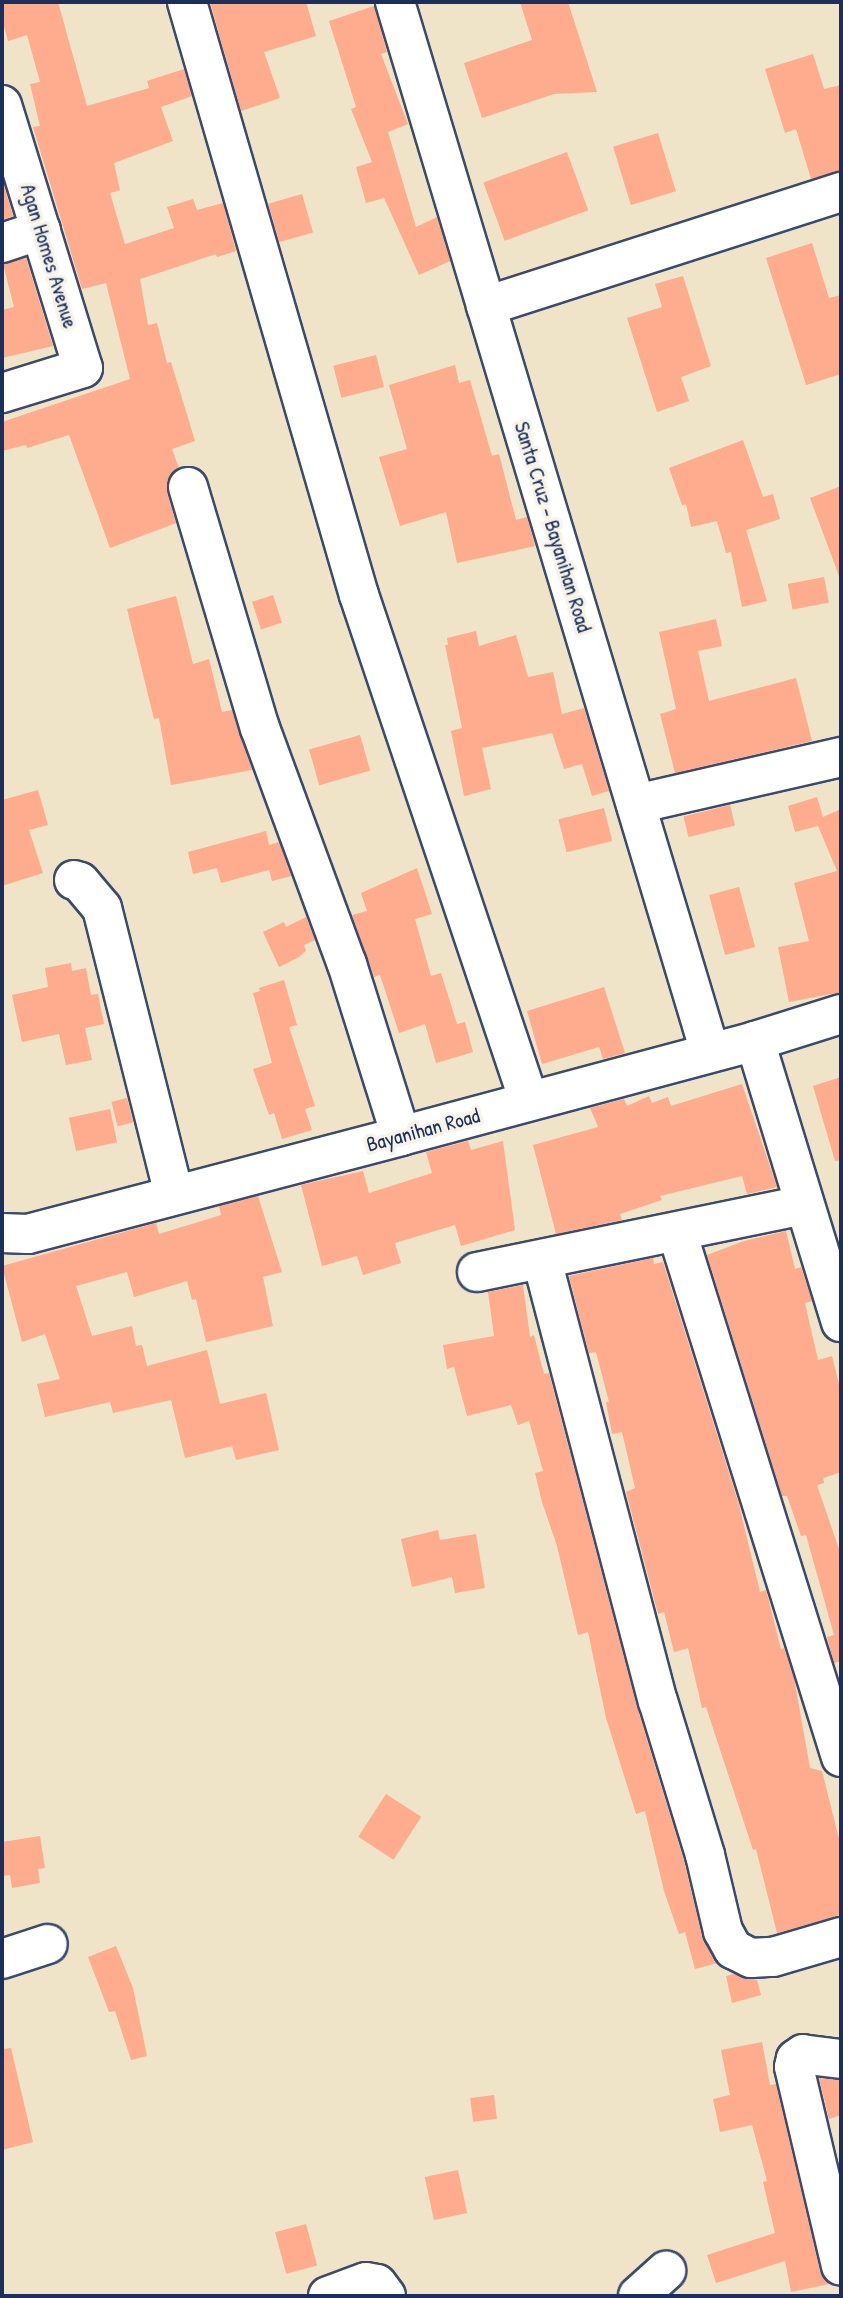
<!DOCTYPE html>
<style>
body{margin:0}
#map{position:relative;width:843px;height:2298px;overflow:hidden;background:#efe4c8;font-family:"Patrick Hand",sans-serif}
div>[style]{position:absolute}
.building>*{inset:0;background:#feab8e;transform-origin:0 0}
.roads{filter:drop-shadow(2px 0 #3b4a6e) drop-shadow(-2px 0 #3b4a6e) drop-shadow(0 2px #3b4a6e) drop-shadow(0 -2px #3b4a6e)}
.minor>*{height:38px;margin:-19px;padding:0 19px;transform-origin:19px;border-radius:19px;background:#fff}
span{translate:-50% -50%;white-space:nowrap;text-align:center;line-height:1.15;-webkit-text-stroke:7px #f7f3e8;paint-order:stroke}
.street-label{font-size:21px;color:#1b2f5e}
.frame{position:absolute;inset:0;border:4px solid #1b2f5e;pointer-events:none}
</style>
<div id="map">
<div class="building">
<div style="clip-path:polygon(2px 2px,58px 2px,87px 106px,149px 88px,147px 81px,184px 69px,192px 96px,161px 107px,173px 141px,114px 163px,120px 190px,110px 193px,125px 244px,174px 228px,167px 207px,193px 199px,197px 210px,223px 203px,236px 251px,217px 257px,216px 254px,140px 279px,148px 325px,157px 323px,167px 363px,171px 362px,195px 441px,172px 449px,179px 468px,167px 481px,167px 493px,176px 523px,110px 548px,69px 435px,27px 448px,26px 445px,2px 451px,2px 422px,130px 379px,106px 283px,82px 289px,33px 127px,40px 126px,30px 84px,40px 82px,27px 35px,8px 41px,2px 19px)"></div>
<div style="clip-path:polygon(210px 2px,306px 2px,316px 36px,264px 52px,280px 98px,241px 111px)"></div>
<div style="clip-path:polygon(520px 2px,568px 2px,597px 92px,554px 94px,482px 118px,464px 63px,532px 40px)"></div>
<div style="clip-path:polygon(374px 6px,387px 52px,381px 54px,408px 124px,388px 132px,416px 227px,437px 217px,450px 261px,419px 275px,384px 198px,366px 203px,356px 167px,372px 162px,351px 109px,356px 107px,329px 21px)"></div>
<div style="clip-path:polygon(813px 54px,824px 89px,841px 85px,841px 171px,811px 179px,796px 129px,785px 133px,765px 69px)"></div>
<div style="left:658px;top:133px;width:61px;height:47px;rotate:73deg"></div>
<div style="left:567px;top:152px;width:62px;height:89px;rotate:70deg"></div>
<div style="clip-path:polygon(2px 178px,13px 216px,2px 220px)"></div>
<div style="left:302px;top:194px;width:40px;height:35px;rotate:74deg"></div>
<div style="clip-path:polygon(812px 243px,829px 298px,841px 295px,841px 374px,806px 385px,766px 258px)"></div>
<div style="clip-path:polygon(26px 258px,53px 346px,2px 358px,2px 310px,14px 307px,3px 264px)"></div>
<div style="clip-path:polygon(683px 276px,711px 366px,681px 377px,689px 401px,657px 412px,627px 318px,662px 307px,655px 284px)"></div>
<div style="left:376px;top:355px;width:33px;height:44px;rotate:76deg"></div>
<div style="clip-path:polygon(455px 365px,459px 383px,470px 380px,492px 456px,499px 454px,516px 520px,527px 517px,535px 546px,457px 563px,446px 512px,400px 526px,379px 457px,407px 449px,389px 385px)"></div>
<div style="clip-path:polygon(743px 440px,763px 497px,773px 494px,780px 519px,746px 530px,767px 601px,742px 607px,731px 552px,726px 553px,717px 521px,691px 527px,686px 504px,682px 505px,669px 468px)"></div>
<div style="clip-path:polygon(841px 486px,841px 575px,839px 576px,810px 498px)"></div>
<div style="left:824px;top:577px;width:26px;height:37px;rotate:79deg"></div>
<div style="left:273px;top:595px;width:29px;height:22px;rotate:72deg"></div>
<div style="clip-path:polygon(176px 596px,193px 664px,209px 659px,222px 712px,232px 710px,252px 770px,171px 785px,159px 718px,154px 719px,127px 609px)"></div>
<div style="clip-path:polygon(716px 619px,722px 646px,698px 651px,709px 701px,796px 678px,812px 741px,675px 773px,660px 714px,676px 709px,659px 632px)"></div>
<div style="clip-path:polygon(476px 631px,479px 646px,516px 635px,528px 677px,553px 672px,562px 714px,584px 708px,609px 791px,592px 796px,582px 764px,564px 769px,552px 733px,482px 748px,491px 789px,464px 796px,451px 731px,462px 728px,445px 645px,448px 645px,447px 638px)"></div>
<div style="left:360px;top:735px;width:37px;height:53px;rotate:74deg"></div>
<div style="clip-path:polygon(38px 790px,48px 825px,29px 830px,43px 873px,2px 886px,2px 800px)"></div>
<div style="clip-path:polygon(817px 797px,823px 817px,841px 809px,841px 992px,789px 1002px,778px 947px,809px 941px,794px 883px,837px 871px,818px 826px,795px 832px,788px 806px)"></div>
<div style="left:730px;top:805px;width:21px;height:48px;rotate:76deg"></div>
<div style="left:604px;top:808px;width:34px;height:47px;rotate:76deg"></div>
<div style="clip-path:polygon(266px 831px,269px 845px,279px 842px,291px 876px,272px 881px,269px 870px,221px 883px,217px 868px,193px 874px,188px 852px)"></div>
<div style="clip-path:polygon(417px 868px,432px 914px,415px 919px,431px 976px,441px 973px,457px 1024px,465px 1022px,473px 1052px,436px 1063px,425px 1024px,399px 1033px,380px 975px,374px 977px,352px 915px,367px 911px,361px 893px)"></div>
<div style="left:739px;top:887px;width:62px;height:31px;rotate:75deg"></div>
<div style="clip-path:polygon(306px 917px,315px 940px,304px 945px,306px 951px,299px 957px,279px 967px,263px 932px,284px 922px,286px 927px)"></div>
<div style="clip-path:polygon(71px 963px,72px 971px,86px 968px,91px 995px,98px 994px,104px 1024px,85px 1028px,92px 1060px,66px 1065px,59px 1034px,22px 1042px,12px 995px,48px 987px,45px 968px)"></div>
<div style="clip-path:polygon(284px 980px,297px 1025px,289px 1027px,315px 1106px,305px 1109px,312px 1130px,282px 1139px,274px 1113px,269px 1115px,253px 1069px,272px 1063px,253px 993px,260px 991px,259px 988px)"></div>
<div style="clip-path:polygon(604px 987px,625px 1053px,603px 1059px,599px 1047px,542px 1064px,527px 1011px)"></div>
<div style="clip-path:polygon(841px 1077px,841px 1160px,835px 1161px,813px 1086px)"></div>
<div style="clip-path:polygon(742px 1084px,777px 1187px,747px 1194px,742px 1176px,660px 1196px,662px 1200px,620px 1214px,622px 1220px,556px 1234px,533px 1145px,598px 1127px,590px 1108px,624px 1099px,627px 1106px,649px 1096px,652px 1103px,668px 1097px,671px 1106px)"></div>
<div style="left:127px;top:1098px;width:25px;height:16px;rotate:76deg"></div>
<div style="left:110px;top:1109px;width:34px;height:42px;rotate:78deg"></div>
<div style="clip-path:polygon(468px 1141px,471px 1150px,503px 1141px,515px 1230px,461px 1246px,455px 1225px,395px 1243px,401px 1263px,363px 1275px,357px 1256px,322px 1266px,301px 1185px,363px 1171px,369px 1193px,432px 1173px,426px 1152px)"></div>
<div style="clip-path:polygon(258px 1196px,282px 1272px,263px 1277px,273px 1326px,206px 1342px,196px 1299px,192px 1300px,187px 1281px,134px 1297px,127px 1272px,76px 1286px,92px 1336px,132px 1326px,136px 1346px,142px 1345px,147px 1366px,207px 1350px,220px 1404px,266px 1393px,279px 1450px,236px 1460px,232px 1446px,185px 1458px,171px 1400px,113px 1413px,110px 1402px,45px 1417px,37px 1384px,60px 1379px,45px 1334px,22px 1342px,2px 1266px,156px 1223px,159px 1234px,221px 1215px,219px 1206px)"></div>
<div style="clip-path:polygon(786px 1231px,795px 1269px,801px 1267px,812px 1301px,805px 1303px,818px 1360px,832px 1356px,841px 1392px,841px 1472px,823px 1478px,824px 1483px,817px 1485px,841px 1555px,841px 1661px,834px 1663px,827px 1637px,834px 1635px,806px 1535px,801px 1536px,787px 1496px,782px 1496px,707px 1255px,744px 1241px)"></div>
<div style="clip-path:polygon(653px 1258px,654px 1264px,663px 1262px,739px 1505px,760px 1592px,766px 1590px,781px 1649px,784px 1648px,794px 1678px,810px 1768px,822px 1771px,841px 1847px,841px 1915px,777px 1933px,756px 1849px,753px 1850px,706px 1707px,702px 1708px,688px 1648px,674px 1652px,664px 1612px,658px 1614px,626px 1492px,635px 1488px,622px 1432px,612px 1434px,606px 1402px,609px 1402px,596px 1352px,589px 1353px,569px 1276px)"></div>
<div style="clip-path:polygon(523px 1285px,530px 1337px,534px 1335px,544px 1374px,549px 1373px,637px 1707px,684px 1861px,702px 1936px,717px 1963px,695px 1969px,685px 1932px,679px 1934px,664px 1891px,645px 1811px,636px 1814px,606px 1718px,588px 1632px,578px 1635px,557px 1546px,542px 1502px,535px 1473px,543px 1471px,529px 1421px,518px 1425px,511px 1405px,467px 1416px,454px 1367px,447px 1369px,443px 1345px,494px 1336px,488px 1292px)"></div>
<div style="clip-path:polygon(438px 1530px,440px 1540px,476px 1534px,485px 1588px,455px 1593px,452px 1577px,412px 1587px,401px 1539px)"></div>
<div style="left:386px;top:1794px;width:42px;height:51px;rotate:33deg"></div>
<div style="clip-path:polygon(40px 1836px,45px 1868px,38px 1869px,40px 1883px,12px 1888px,10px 1875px,2px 1876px,2px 1842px)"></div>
<div style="clip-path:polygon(116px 1946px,133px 1988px,147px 2056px,131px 2060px,115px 2011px,109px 2012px,88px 1957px)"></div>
<div style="clip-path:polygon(734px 1974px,757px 1980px,761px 1995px,732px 2003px,726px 1976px)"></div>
<div style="clip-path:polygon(762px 2042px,770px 2085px,776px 2084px,820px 2271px,829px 2284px,791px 2292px,785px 2261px,716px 2283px,707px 2255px,775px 2233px,763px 2182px,767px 2181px,752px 2125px,720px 2132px,713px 2099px,730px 2095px,721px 2050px)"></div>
<div style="clip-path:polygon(11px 2048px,33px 2142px,2px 2150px,2px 2049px)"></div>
<div style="clip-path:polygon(819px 2078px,841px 2080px,841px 2115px,829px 2119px)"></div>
<div style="left:494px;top:2095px;width:24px;height:24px;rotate:83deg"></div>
<div style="left:458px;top:2170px;width:44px;height:34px;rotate:78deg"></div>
<div style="left:306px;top:2224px;width:43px;height:32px;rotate:75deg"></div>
</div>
<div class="roads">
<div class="minor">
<div style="left:187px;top:2px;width:617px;rotate:73.83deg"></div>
<div style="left:359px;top:595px;width:534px;rotate:71.43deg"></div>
<div style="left:395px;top:2px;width:1096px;rotate:73.3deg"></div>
<div style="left:2px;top:105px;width:275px;rotate:72.9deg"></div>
<div style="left:83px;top:368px;width:85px;rotate:162.8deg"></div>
<div style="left:2px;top:243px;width:41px;rotate:-18.4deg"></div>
<div style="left:486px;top:306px;width:373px;rotate:-17.8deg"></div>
<div style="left:188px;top:487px;width:252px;rotate:73.4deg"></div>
<div style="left:260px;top:728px;width:252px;rotate:69.8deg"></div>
<div style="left:347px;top:964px;width:180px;rotate:72.6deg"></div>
<div style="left:636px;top:804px;width:210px;rotate:-12.9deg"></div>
<div style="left:74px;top:880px;width:6px;rotate:18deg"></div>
<div style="left:80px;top:882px;width:34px;rotate:50deg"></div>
<div style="left:102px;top:908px;width:295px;rotate:75.9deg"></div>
<div style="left:755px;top:1041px;width:294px;rotate:73deg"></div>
<div style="left:677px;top:1232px;width:550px;rotate:72.65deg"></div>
<div style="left:2px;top:1233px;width:26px;rotate:2deg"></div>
<div style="left:28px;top:1234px;width:386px;rotate:-14.7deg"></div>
<div style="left:401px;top:1136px;width:367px;rotate:-15deg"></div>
<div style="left:755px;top:1041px;width:90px;rotate:-17.4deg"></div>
<div style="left:542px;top:1260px;width:456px;rotate:75.3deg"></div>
<div style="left:658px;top:1701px;width:161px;rotate:73deg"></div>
<div style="left:705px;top:1855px;width:78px;rotate:76.7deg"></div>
<div style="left:723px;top:1931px;width:21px;rotate:61deg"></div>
<div style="left:733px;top:1949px;width:20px;rotate:27deg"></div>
<div style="left:751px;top:1958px;width:22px;rotate:-3deg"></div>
<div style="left:773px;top:1957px;width:71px;rotate:-16.4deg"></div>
<div style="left:477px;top:1272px;width:334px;rotate:-11.6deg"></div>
<div style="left:2px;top:1959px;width:48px;rotate:-18.1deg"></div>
<div style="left:841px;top:2059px;width:38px;rotate:-173deg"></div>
<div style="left:803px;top:2054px;width:9px;rotate:144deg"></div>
<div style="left:796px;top:2059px;width:8px;rotate:104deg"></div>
<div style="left:794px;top:2067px;width:204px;rotate:76.7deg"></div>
<div style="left:328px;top:2296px;width:40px;rotate:-20.2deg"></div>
<div style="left:366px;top:2282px;width:11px;rotate:10deg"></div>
<div style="left:377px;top:2284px;width:15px;rotate:53deg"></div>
<div style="left:638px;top:2296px;width:38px;rotate:-42deg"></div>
</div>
</div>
<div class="street-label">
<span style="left:49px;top:256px;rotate:73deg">Agan Homes Avenue</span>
<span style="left:553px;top:527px;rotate:73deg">Santa Cruz - Bayanihan Road</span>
<span style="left:423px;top:1130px;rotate:-15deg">Bayanihan Road</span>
</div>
<div class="frame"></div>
</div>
